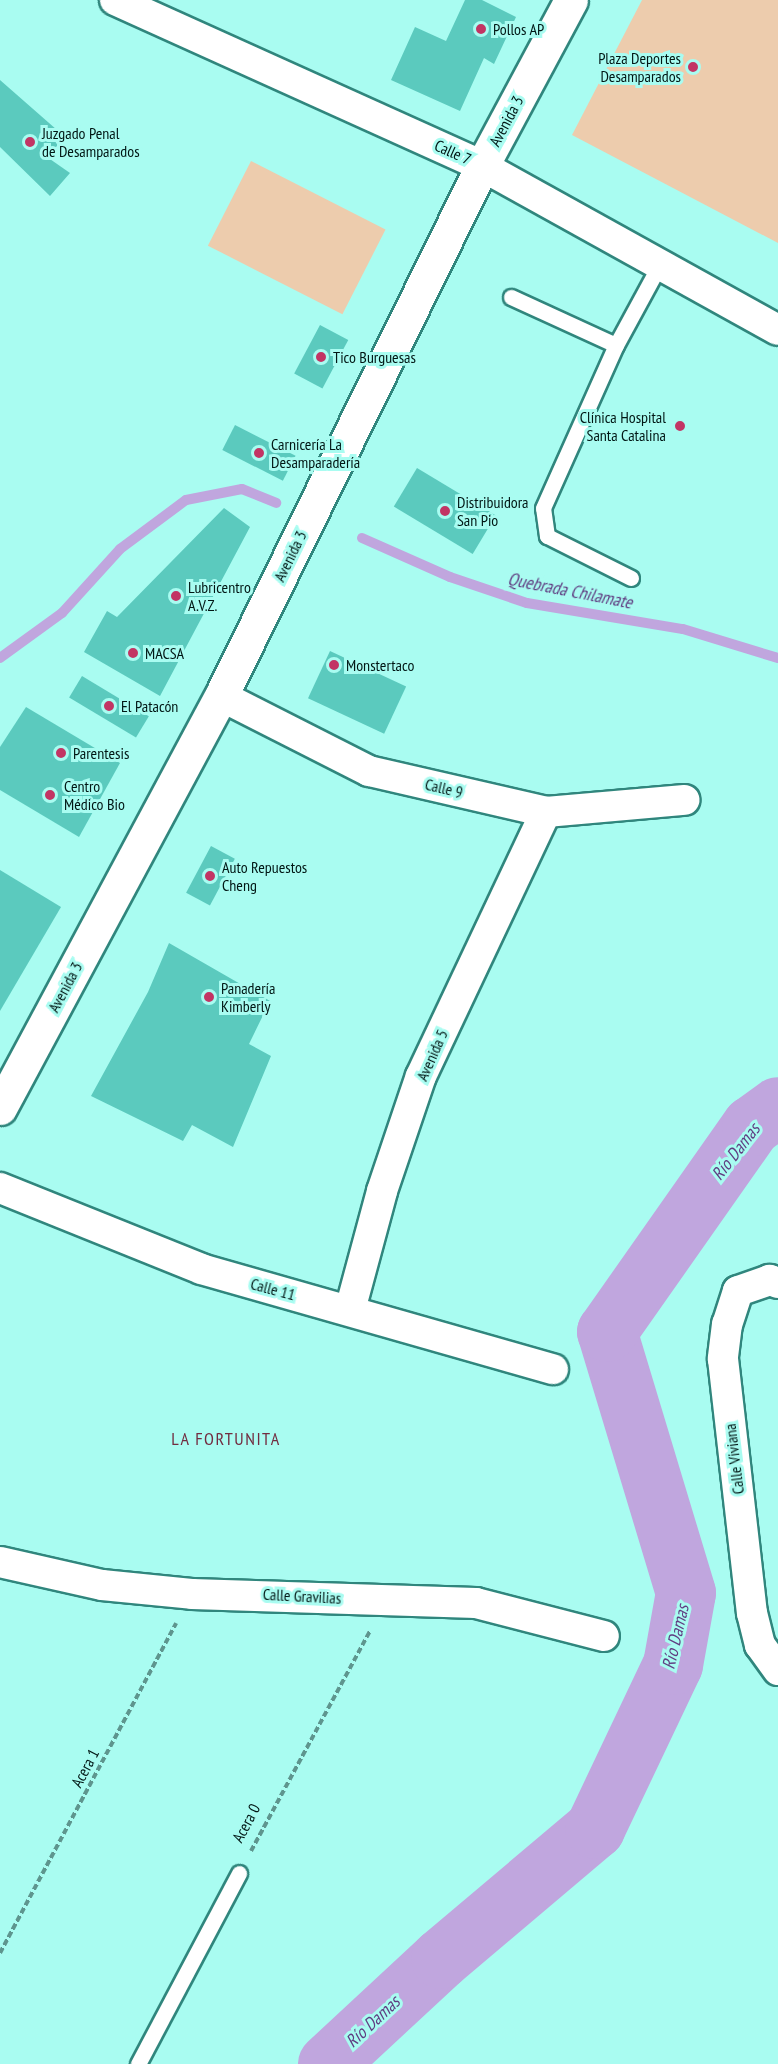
<!DOCTYPE html>
<meta charset="utf-8">
<style>
body{margin:0}
#map{position:relative;width:778px;height:2064px;overflow:hidden;background:#a9fcf1;font-family:"PT Sans Narrow",sans-serif}
div>[style]{position:absolute}
.green>*{inset:0;background:#edccad;transform-origin:0 0}
.stream>*{height:10px;margin:-5px;padding:0 5px;transform-origin:5px;border-radius:5px;background:#c0a6de}
.river>*{height:60px;margin:-30px;padding:0 30px;transform-origin:30px;border-radius:30px;background:#c0a6de}
.building>*{inset:0;background:#5bcabe;transform-origin:0 0}
.path>*{height:4px;margin-top:-2px;transform-origin:0;background:repeating-linear-gradient(90deg,#5e958e 0 6px,transparent 0 9px)}
.roads{filter:drop-shadow(2px 0 #30867d) drop-shadow(-2px 0 #30867d) drop-shadow(0 2px #30867d) drop-shadow(0 -2px #30867d)}
.service>*{height:15px;margin:-7.5px;padding:0 7.5px;transform-origin:7.5px;border-radius:7.5px;background:#fff}
.minor>*{height:30px;margin:-15px;padding:0 15px;transform-origin:15px;border-radius:15px;background:#fff}
.tertiary>*{height:33px;margin:-16.5px;padding:0 16.5px;transform-origin:16.5px;border-radius:16.5px;background:#fff}
.dots>*{width:16px;height:16px;translate:-50% -50%;box-sizing:border-box;border:3px solid #a9fcf1;border-radius:50%}
span{translate:-50% -50%;white-space:nowrap;text-align:center;line-height:1.15;-webkit-text-stroke:6px #a9fcf1;paint-order:stroke}
.poi-label{font-size:16px;color:#011614}
.left{translate:0 -50%;text-align:left}
.right{translate:-100% -50%;text-align:right}
.street-label{font-size:16px;color:#011614}
.water-label{font-size:18px;color:#603e82;font-style:italic}
.neighbourhood-label{font-size:18px;color:#722c40;letter-spacing:1.5px}
</style>
<div id="map">
<div class="green">
<div style="clip-path:polygon(642px 0,778px 0,778px 243px,572px 135px)"></div>
<div style="left:251px;top:161px;width:151px;height:95px;rotate:27deg"></div>
</div>
<div class="stream">
<div style="left:362px;top:538px;width:96px;rotate:23.9deg"></div>
<div style="left:450px;top:577px;width:81px;rotate:18.7deg"></div>
<div style="left:527px;top:603px;width:158px;rotate:9.5deg"></div>
<div style="left:683px;top:629px;width:99px;rotate:17deg"></div>
<div style="left:0;top:658px;width:77px;rotate:-36deg"></div>
<div style="left:62px;top:613px;width:86px;rotate:-47.8deg"></div>
<div style="left:120px;top:549px;width:82px;rotate:-36.6deg"></div>
<div style="left:186px;top:500px;width:57px;rotate:-11.1deg"></div>
<div style="left:242px;top:489px;width:37px;rotate:22deg"></div>
</div>
<div class="river">
<div style="left:328px;top:2064px;width:154px;rotate:-42.9deg"></div>
<div style="left:441px;top:1959px;width:202px;rotate:-40.2deg"></div>
<div style="left:595px;top:1829px;width:182px;rotate:-64.6deg"></div>
<div style="left:673px;top:1665px;width:73px;rotate:-79.8deg"></div>
<div style="left:686px;top:1593px;width:273px;rotate:-106.8deg"></div>
<div style="left:607px;top:1332px;width:252px;rotate:-54.9deg"></div>
<div style="left:752px;top:1126px;width:32px;rotate:-36deg"></div>
</div>
<div class="building">
<div style="clip-path:polygon(465px 0,482px 0,516px 17px,494px 64px,484px 58px,460px 111px,391px 80px,415px 27px,446px 41px)"></div>
<div style="clip-path:polygon(0 80px,65px 137px,47px 157px,70px 173px,50px 196px,0 147px)"></div>
<div style="left:320px;top:325px;width:32px;height:55px;rotate:28deg"></div>
<div style="left:235px;top:425px;width:68px;height:28px;rotate:27deg"></div>
<div style="left:417px;top:468px;width:92px;height:45px;rotate:31deg"></div>
<div style="clip-path:polygon(224px 508px,250px 527px,160px 696px,84px 652px,107px 611px,117px 617px)"></div>
<div style="left:330px;top:651px;width:84px;height:52px;rotate:25deg"></div>
<div style="left:82px;top:676px;width:78px;height:25px;rotate:31deg"></div>
<div style="clip-path:polygon(26px 707px,120px 763px,79px 837px,0 790px,0 747px)"></div>
<div style="left:211px;top:846px;width:27px;height:53px;rotate:28deg"></div>
<div style="clip-path:polygon(0 870px,61px 907px,0 1011px)"></div>
<div style="clip-path:polygon(169px 943px,270px 1001px,249px 1044px,271px 1056px,233px 1147px,192px 1125px,183px 1141px,91px 1096px,148px 992px)"></div>
</div>
<div class="path">
<div style="left:251px;top:1851px;width:250px;rotate:-61.6deg"></div>
<div style="left:0;top:1953px;width:374px;rotate:-61.9deg"></div>
</div>
<div class="roads">
<div class="service">
<div style="left:511px;top:297px;width:115px;rotate:24.6deg"></div>
<div style="left:631px;top:578px;width:94px;rotate:-153.4deg"></div>
<div style="left:547px;top:536px;width:28px;rotate:-98deg"></div>
<div style="left:543px;top:508px;width:179px;rotate:-65.9deg"></div>
<div style="left:616px;top:345px;width:92px;rotate:-61.5deg"></div>
<div style="left:138px;top:2064px;width:216px;rotate:-62.1deg"></div>
</div>
<div class="minor">
<div style="left:115px;top:0;width:403px;rotate:24.3deg"></div>
<div style="left:482px;top:166px;width:338px;rotate:29deg"></div>
<div style="left:221px;top:696px;width:166px;rotate:26.9deg"></div>
<div style="left:369px;top:771px;width:182px;rotate:13deg"></div>
<div style="left:546px;top:812px;width:139px;rotate:-5deg"></div>
<div style="left:0;top:1188px;width:217px;rotate:21.9deg"></div>
<div style="left:201px;top:1269px;width:366px;rotate:15.9deg"></div>
<div style="left:778px;top:1283px;width:9px;rotate:-159deg"></div>
<div style="left:770px;top:1280px;width:34px;rotate:161deg"></div>
<div style="left:738px;top:1291px;width:35px;rotate:108deg"></div>
<div style="left:727px;top:1324px;width:35px;rotate:97deg"></div>
<div style="left:723px;top:1359px;width:256px;rotate:83.5deg"></div>
<div style="left:752px;top:1613px;width:33px;rotate:76deg"></div>
<div style="left:760px;top:1645px;width:31px;rotate:54deg"></div>
<div style="left:350px;top:1310px;width:123px;rotate:-74.9deg"></div>
<div style="left:382px;top:1191px;width:121px;rotate:-71.3deg"></div>
<div style="left:421px;top:1076px;width:292px;rotate:-64.7deg"></div>
<div style="left:0;top:1562px;width:105px;rotate:12.7deg"></div>
<div style="left:102px;top:1585px;width:90px;rotate:5.7deg"></div>
<div style="left:192px;top:1594px;width:284px;rotate:1.8deg"></div>
<div style="left:476px;top:1603px;width:132px;rotate:14.5deg"></div>
</div>
<div class="tertiary">
<div style="left:0;top:1108px;width:468px;rotate:-61.8deg"></div>
<div style="left:221px;top:696px;width:591px;rotate:-63.78deg"></div>
<div style="left:482px;top:166px;width:188px;rotate:-61.8deg"></div>
</div>
</div>
<div class="dots">
<div style="left:481px;top:29px;background:#c23564"></div>
<div style="left:693px;top:67px;background:#c23564"></div>
<div style="left:30px;top:142px;background:#c23564"></div>
<div style="left:321px;top:357px;background:#c23564"></div>
<div style="left:680px;top:426px;background:#c23564"></div>
<div style="left:259px;top:453px;background:#c23564"></div>
<div style="left:445px;top:511px;background:#c23564"></div>
<div style="left:176px;top:596px;background:#c23564"></div>
<div style="left:133px;top:653px;background:#c23564"></div>
<div style="left:334px;top:665px;background:#c23564"></div>
<div style="left:109px;top:706px;background:#c23564"></div>
<div style="left:61px;top:753px;background:#c23564"></div>
<div style="left:50px;top:795px;background:#c23564"></div>
<div style="left:210px;top:876px;background:#c23564"></div>
<div style="left:209px;top:997px;background:#c23564"></div>
</div>
<div class="poi-label">
<span class="left" style="left:493px;top:29px">Pollos AP</span>
<span class="right" style="left:681px;top:67px">Plaza Deportes<br>Desamparados</span>
<span class="left" style="left:42px;top:142px">Juzgado Penal<br>de Desamparados</span>
<span class="left" style="left:333px;top:357px">Tico Burguesas</span>
<span class="right" style="left:666px;top:426px">Clínica Hospital<br>Santa Catalina</span>
<span class="left" style="left:271px;top:453px">Carnicería La<br>Desamparadería</span>
<span class="left" style="left:457px;top:511px">Distribuidora<br>San Pio</span>
<span class="left" style="left:188px;top:596px">Lubricentro<br>A.V.Z.</span>
<span class="left" style="left:145px;top:653px">MACSA</span>
<span class="left" style="left:346px;top:665px">Monstertaco</span>
<span class="left" style="left:121px;top:706px">El Patacón</span>
<span class="left" style="left:73px;top:753px">Parentesis</span>
<span class="left" style="left:64px;top:795px">Centro<br>Médico Bio</span>
<span class="left" style="left:222px;top:876px">Auto Repuestos<br>Cheng</span>
<span class="left" style="left:221px;top:997px">Panadería<br>Kimberly</span>
</div>
<div class="street-label">
<span style="left:506px;top:121px;rotate:-62deg">Avenida 3</span>
<span style="left:453px;top:152px;rotate:24deg">Calle 7</span>
<span style="left:290px;top:556px;rotate:-64deg">Avenida 3</span>
<span style="left:444px;top:788px;rotate:13deg">Calle 9</span>
<span style="left:65px;top:987px;rotate:-62deg">Avenida 3</span>
<span style="left:432px;top:1055px;rotate:-66deg">Avenida 5</span>
<span style="left:273px;top:1289px;rotate:15deg">Calle 11</span>
<span style="left:734px;top:1459px;rotate:-97deg">Calle Viviana</span>
<span style="left:302px;top:1596px;rotate:3deg">Calle Gravilias</span>
<span style="left:85px;top:1768px;rotate:-62deg">Acera 1</span>
<span style="left:246px;top:1823px;rotate:-62deg">Acera 0</span>
</div>
<div class="water-label">
<span style="left:570px;top:591px;rotate:11deg">Quebrada Chilamate</span>
<span style="left:736px;top:1152px;rotate:-52deg">Río Damas</span>
<span style="left:676px;top:1637px;rotate:-77deg">Río Damas</span>
<span style="left:373px;top:2022px;rotate:-43deg">Río Damas</span>
</div>
<div class="neighbourhood-label">
<span style="left:226px;top:1439px">LA FORTUNITA</span>
</div>
</div>
